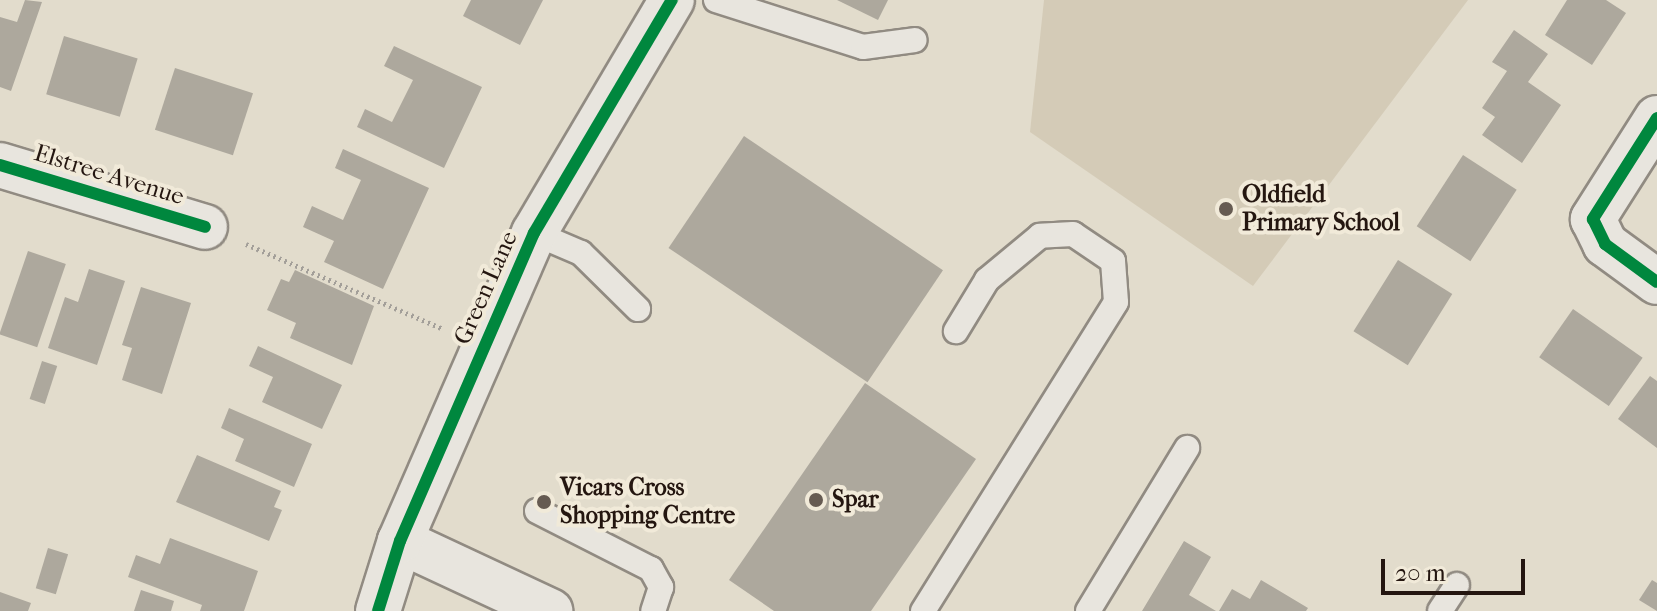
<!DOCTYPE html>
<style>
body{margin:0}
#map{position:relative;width:1657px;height:611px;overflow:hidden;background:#e2dccc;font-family:"IM FELL French Canon",serif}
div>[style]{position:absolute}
.green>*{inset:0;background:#d4cbb7}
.building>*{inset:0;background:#ada89d;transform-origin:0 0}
.path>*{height:5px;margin-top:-2.5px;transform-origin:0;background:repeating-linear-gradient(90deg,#a39f99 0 2px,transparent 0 6px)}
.roads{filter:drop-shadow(2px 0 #918b82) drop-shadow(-2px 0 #918b82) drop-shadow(0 2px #918b82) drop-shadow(0 -2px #918b82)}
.lane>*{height:24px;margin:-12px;padding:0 12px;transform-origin:12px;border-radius:12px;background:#e8e5de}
.street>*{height:44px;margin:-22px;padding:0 22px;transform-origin:22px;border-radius:22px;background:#e8e5de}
.cycleway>*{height:12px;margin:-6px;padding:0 6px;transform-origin:6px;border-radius:6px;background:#00873e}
.dots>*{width:22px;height:22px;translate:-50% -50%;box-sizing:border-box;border:4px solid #f1ead9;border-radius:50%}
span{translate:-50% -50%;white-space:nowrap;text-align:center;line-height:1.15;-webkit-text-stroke:8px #f1ead9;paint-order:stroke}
.street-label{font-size:24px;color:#241610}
.poi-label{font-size:24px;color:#241610;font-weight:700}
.left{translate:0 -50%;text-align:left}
.scale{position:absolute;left:1381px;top:559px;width:144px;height:36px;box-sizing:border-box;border:4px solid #241610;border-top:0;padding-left:10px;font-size:24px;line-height:28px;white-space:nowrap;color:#241610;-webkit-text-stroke:6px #f1ead9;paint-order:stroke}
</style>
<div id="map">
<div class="green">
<div style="clip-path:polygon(1044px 0,1468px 0,1253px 286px,1030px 132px)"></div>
</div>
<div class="building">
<div style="clip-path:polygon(25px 0,42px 2px,11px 91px,0 87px,0 17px,17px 22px)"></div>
<div style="clip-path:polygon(471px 0,543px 0,520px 45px,463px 16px)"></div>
<div style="clip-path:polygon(837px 0,888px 0,878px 20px)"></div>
<div style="clip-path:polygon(1567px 0,1606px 0,1626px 13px,1592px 65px,1545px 35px)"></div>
<div style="clip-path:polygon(1514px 30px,1548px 54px,1528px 82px,1561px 105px,1522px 163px,1482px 135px,1495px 117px,1482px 108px,1507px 71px,1492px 62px)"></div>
<div style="left:64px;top:36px;width:77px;height:61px;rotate:17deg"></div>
<div style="clip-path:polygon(394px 46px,482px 87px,444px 168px,357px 127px,365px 109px,392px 122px,413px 80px,384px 66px)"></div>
<div style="left:175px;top:68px;width:82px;height:65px;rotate:18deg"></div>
<div style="left:744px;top:136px;width:240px;height:135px;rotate:34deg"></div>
<div style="clip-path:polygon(343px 149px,429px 188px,383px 289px,324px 262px,334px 241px,303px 227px,312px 206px,343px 220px,361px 180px,335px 168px)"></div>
<div style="left:1463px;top:155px;width:64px;height:85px;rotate:33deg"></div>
<div style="left:28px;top:251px;width:40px;height:88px;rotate:19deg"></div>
<div style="left:1398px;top:260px;width:64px;height:84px;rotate:32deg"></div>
<div style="clip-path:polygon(89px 269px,125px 281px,97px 365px,48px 348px,65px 297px,78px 302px)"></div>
<div style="clip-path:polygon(295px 270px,374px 306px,352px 365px,290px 338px,296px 323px,267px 310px,281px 279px,289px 282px)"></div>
<div style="clip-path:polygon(141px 287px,191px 303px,162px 394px,122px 380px,132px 348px,122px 345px)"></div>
<div style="left:1573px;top:309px;width:85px;height:59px;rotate:35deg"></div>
<div style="clip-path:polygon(258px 346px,342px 385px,322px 429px,262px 402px,273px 377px,249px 366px)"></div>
<div style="left:42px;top:361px;width:16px;height:40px;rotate:18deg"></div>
<div style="clip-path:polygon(1650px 376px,1657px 381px,1657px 448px,1618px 419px)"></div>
<div style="clip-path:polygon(865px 383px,976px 459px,871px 611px,774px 611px,729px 580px)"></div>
<div style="clip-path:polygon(229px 408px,312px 444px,294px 487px,235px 461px,244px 439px,221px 428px)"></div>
<div style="clip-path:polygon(197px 455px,281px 491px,274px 507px,282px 510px,269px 541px,176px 502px)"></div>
<div style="clip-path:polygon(170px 538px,258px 571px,244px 611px,200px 611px,202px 605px,128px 577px,136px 555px,160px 564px)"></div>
<div style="clip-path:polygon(1184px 541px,1211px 557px,1189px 595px,1216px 611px,1142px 611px)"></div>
<div style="left:48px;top:548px;width:21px;height:42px;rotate:17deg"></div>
<div style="clip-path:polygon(1261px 580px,1308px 608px,1306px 611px,1219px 611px,1232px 589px,1250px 599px)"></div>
<div style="clip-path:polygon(1652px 580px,1657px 583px,1657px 611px,1639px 600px)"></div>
<div style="clip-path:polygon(141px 590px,174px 601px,171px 611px,134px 611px)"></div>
<div style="clip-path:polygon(0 592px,31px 603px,28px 611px,0 611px)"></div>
</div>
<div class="path">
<div style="left:246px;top:244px;width:215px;rotate:23.3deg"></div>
</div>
<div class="roads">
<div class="lane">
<div style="left:716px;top:0;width:154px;rotate:17.7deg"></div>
<div style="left:863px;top:47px;width:52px;rotate:-7.7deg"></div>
<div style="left:534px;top:233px;width:51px;rotate:23.1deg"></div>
<div style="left:581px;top:253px;width:80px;rotate:44.5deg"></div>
<div style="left:537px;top:511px;width:128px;rotate:27deg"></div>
<div style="left:651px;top:569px;width:21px;rotate:61deg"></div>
<div style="left:661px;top:587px;width:25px;rotate:108deg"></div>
<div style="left:923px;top:611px;width:364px;rotate:-58deg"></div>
<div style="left:1116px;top:302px;width:41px;rotate:-94.2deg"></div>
<div style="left:1113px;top:261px;width:48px;rotate:-146deg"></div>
<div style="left:1073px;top:234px;width:33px;rotate:177deg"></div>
<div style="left:1040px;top:236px;width:69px;rotate:140.3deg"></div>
<div style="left:987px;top:280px;width:60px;rotate:121.3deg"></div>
<div style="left:1088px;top:611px;width:191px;rotate:-58.7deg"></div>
<div style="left:1440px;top:611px;width:31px;rotate:-57deg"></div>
</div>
<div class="street">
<div style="left:1657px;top:118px;width:120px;rotate:122.4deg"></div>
<div style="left:1593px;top:219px;width:28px;rotate:64deg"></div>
<div style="left:1605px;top:244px;width:64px;rotate:36.2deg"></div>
<div style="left:0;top:165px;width:214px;rotate:16.8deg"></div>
<div style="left:400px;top:541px;width:166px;rotate:25deg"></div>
<div style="left:378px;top:611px;width:73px;rotate:-72.6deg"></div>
<div style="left:400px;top:541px;width:336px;rotate:-66.5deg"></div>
<div style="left:534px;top:233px;width:271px;rotate:-59.4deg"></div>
</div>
</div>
<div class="cycleway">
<div style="left:1657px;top:118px;width:120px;rotate:122.4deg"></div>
<div style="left:1593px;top:219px;width:28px;rotate:64deg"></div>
<div style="left:1605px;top:244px;width:64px;rotate:36.2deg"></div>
<div style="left:0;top:165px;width:214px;rotate:16.8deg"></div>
<div style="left:378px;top:611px;width:73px;rotate:-72.6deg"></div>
<div style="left:400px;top:541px;width:336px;rotate:-66.5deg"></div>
<div style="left:534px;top:233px;width:271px;rotate:-59.4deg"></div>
</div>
<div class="dots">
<div style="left:1226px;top:209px;background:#665b52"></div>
<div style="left:816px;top:500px;background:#665b52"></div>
<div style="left:544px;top:502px;background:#665b52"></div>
</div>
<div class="street-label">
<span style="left:109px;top:175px;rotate:17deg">Elstree Avenue</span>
<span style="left:486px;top:288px;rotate:-66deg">Green Lane</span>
</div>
<div class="poi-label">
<span class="left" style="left:1242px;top:209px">Oldfield<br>Primary School</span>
<span class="left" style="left:560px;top:502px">Vicars Cross<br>Shopping Centre</span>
<span class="left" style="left:832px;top:500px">Spar</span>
</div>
<div class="scale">20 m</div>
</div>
